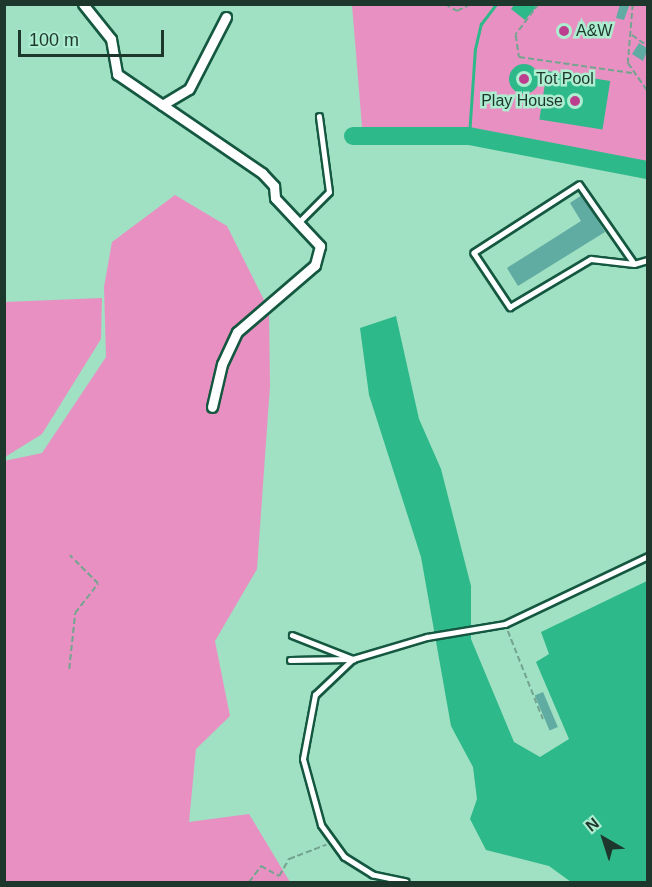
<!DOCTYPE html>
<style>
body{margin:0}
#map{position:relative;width:652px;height:887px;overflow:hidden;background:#a0e0c3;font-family:Helvetica,sans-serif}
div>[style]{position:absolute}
.green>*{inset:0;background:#e990c2}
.water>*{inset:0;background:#2db98a;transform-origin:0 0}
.round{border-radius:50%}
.stream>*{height:3px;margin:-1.5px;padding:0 1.5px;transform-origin:1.5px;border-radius:1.5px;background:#2db98a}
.river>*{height:18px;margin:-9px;padding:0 9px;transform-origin:9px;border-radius:9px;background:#2db98a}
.building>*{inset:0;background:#60aba2;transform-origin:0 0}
.path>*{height:1.5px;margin-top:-0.75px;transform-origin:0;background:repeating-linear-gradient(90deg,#72a48e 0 6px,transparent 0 9px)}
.roads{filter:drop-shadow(2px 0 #155841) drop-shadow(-2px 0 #155841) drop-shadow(0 2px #155841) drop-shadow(0 -2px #155841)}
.service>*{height:4.5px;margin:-2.25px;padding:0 2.25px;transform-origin:2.25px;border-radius:2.25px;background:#fff}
.minor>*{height:9px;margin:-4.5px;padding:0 4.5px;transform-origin:4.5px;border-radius:4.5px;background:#fff}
.dots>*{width:16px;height:16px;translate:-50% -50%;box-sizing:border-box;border:3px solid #adedd0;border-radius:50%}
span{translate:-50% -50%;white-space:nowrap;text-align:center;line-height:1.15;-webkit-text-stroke:5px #adedd0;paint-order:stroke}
.poi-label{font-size:16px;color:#1d372c}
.left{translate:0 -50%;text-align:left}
.right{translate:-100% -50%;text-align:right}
.frame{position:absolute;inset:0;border:6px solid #1d372c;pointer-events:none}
.north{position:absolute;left:574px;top:809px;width:60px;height:60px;-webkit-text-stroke:4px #adedd0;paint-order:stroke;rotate:321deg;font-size:16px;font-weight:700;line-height:24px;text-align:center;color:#1d372c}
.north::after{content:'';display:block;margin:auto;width:21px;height:27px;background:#1d372c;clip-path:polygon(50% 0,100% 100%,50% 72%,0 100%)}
.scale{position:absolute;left:18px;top:30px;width:146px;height:27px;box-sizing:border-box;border:3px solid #1d372c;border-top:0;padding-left:8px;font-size:18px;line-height:21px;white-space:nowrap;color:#1d372c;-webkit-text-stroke:4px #adedd0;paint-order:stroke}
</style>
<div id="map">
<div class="green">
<div style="clip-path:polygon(352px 5px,647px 5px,647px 164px,478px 130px,362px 127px)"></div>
<div style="clip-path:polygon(175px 195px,227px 226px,269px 310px,270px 386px,257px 569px,215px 641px,230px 716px,196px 749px,189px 822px,249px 814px,290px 882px,5px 882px,4px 461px,42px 453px,106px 357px,104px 287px,112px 242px)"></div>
<div style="clip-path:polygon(102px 298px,101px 339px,42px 434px,5px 457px,5px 302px)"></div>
</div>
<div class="water">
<div style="clip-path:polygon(515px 4px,538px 4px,538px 5px,525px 20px,511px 9px)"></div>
<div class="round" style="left:509px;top:64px;width:30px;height:30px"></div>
<div style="left:547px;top:71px;width:64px;height:49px;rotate:9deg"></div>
<div style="clip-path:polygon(396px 316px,419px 419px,441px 469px,471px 586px,471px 639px,514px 742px,540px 757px,569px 739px,536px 662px,549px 654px,541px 632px,647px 581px,647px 882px,571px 882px,549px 866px,486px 850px,470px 819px,477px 799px,473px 767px,451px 726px,421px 557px,369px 395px,360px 328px)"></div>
</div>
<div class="stream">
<div style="left:469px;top:136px;width:87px;rotate:-86.1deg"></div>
<div style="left:475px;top:49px;width:26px;rotate:-77deg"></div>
<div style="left:481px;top:24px;width:25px;rotate:-53deg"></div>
</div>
<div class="river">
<div style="left:353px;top:136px;width:116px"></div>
<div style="left:469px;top:136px;width:182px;rotate:10.8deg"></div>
</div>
<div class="building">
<div style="clip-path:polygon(620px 4px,629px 6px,624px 20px,616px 18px)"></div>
<div style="clip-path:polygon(639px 43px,648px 49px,643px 61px,632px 54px)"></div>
<div style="clip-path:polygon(582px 195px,605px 232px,518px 286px,507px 268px,581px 221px,570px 203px)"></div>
<div style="left:543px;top:692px;width:38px;height:9px;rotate:67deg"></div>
</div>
<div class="path">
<div style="left:445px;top:4px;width:14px;rotate:30deg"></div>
<div style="left:457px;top:11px;width:16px;rotate:-27deg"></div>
<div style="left:539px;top:4px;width:39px;rotate:127deg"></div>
<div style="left:516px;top:35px;width:22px;rotate:82deg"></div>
<div style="left:519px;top:57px;width:114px;rotate:8.1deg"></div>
<div style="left:633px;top:4px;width:59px;rotate:94.8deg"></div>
<div style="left:628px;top:63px;width:35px;rotate:55deg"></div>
<div style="left:632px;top:35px;width:19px;rotate:35deg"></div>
<div style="left:508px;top:631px;width:95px;rotate:68.3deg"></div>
<div style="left:69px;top:669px;width:56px;rotate:-83.9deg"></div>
<div style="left:75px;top:613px;width:37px;rotate:-52deg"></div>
<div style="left:98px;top:584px;width:40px;rotate:-135deg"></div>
<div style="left:249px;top:882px;width:20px;rotate:-53deg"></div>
<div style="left:261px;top:866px;width:21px;rotate:29deg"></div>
<div style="left:279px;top:876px;width:20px;rotate:-60deg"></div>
<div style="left:289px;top:859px;width:40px;rotate:-21deg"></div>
</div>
<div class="roads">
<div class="service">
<div style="left:299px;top:222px;width:42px;rotate:-45deg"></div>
<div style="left:329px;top:192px;width:76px;rotate:-97.6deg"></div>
<div style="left:634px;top:264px;width:96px;rotate:-124.8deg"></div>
<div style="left:579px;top:185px;width:125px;rotate:147.1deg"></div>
<div style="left:474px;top:253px;width:65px;rotate:56.3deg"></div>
<div style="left:510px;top:307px;width:94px;rotate:-30.7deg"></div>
<div style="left:591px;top:259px;width:43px;rotate:6.6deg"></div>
<div style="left:634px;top:264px;width:15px;rotate:-16deg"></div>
<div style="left:292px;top:635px;width:66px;rotate:21.5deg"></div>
<div style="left:290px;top:660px;width:60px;rotate:-1deg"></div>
<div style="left:406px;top:882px;width:34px;rotate:-168deg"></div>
<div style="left:373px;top:875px;width:34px;rotate:-148deg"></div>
<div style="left:344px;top:857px;width:39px;rotate:-126deg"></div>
<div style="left:321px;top:825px;width:68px;rotate:-105.3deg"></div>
<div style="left:303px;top:759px;width:65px;rotate:-79.4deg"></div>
<div style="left:315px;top:695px;width:52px;rotate:-43.5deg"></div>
<div style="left:353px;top:659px;width:77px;rotate:-16.6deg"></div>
<div style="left:427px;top:637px;width:79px;rotate:-9.5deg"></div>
<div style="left:505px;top:624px;width:158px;rotate:-25.4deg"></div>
</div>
<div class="minor">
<div style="left:83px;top:4px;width:45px;rotate:51.3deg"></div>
<div style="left:111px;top:39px;width:36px;rotate:80deg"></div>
<div style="left:117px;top:74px;width:176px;rotate:34.3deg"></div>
<div style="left:262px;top:173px;width:18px;rotate:47deg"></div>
<div style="left:274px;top:186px;width:12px;rotate:85deg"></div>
<div style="left:275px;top:198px;width:66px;rotate:46.8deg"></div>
<div style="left:320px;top:246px;width:20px;rotate:105deg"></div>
<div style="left:315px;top:265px;width:103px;rotate:139.3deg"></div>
<div style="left:237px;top:332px;width:35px;rotate:115deg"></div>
<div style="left:222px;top:364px;width:44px;rotate:103.1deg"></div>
<div style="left:162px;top:105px;width:31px;rotate:-31deg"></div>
<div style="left:189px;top:89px;width:81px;rotate:-62.8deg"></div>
</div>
</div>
<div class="dots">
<div style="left:564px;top:31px;background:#bc3f8f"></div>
<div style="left:524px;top:79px;background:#bc3f8f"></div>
<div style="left:575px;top:101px;background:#bc3f8f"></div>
</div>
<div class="poi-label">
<span class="left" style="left:576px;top:31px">A&amp;W</span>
<span class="left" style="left:536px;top:79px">Tot Pool</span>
<span class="right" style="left:563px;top:101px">Play House</span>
</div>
<div class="frame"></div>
<div class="north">N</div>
<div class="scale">100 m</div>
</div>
